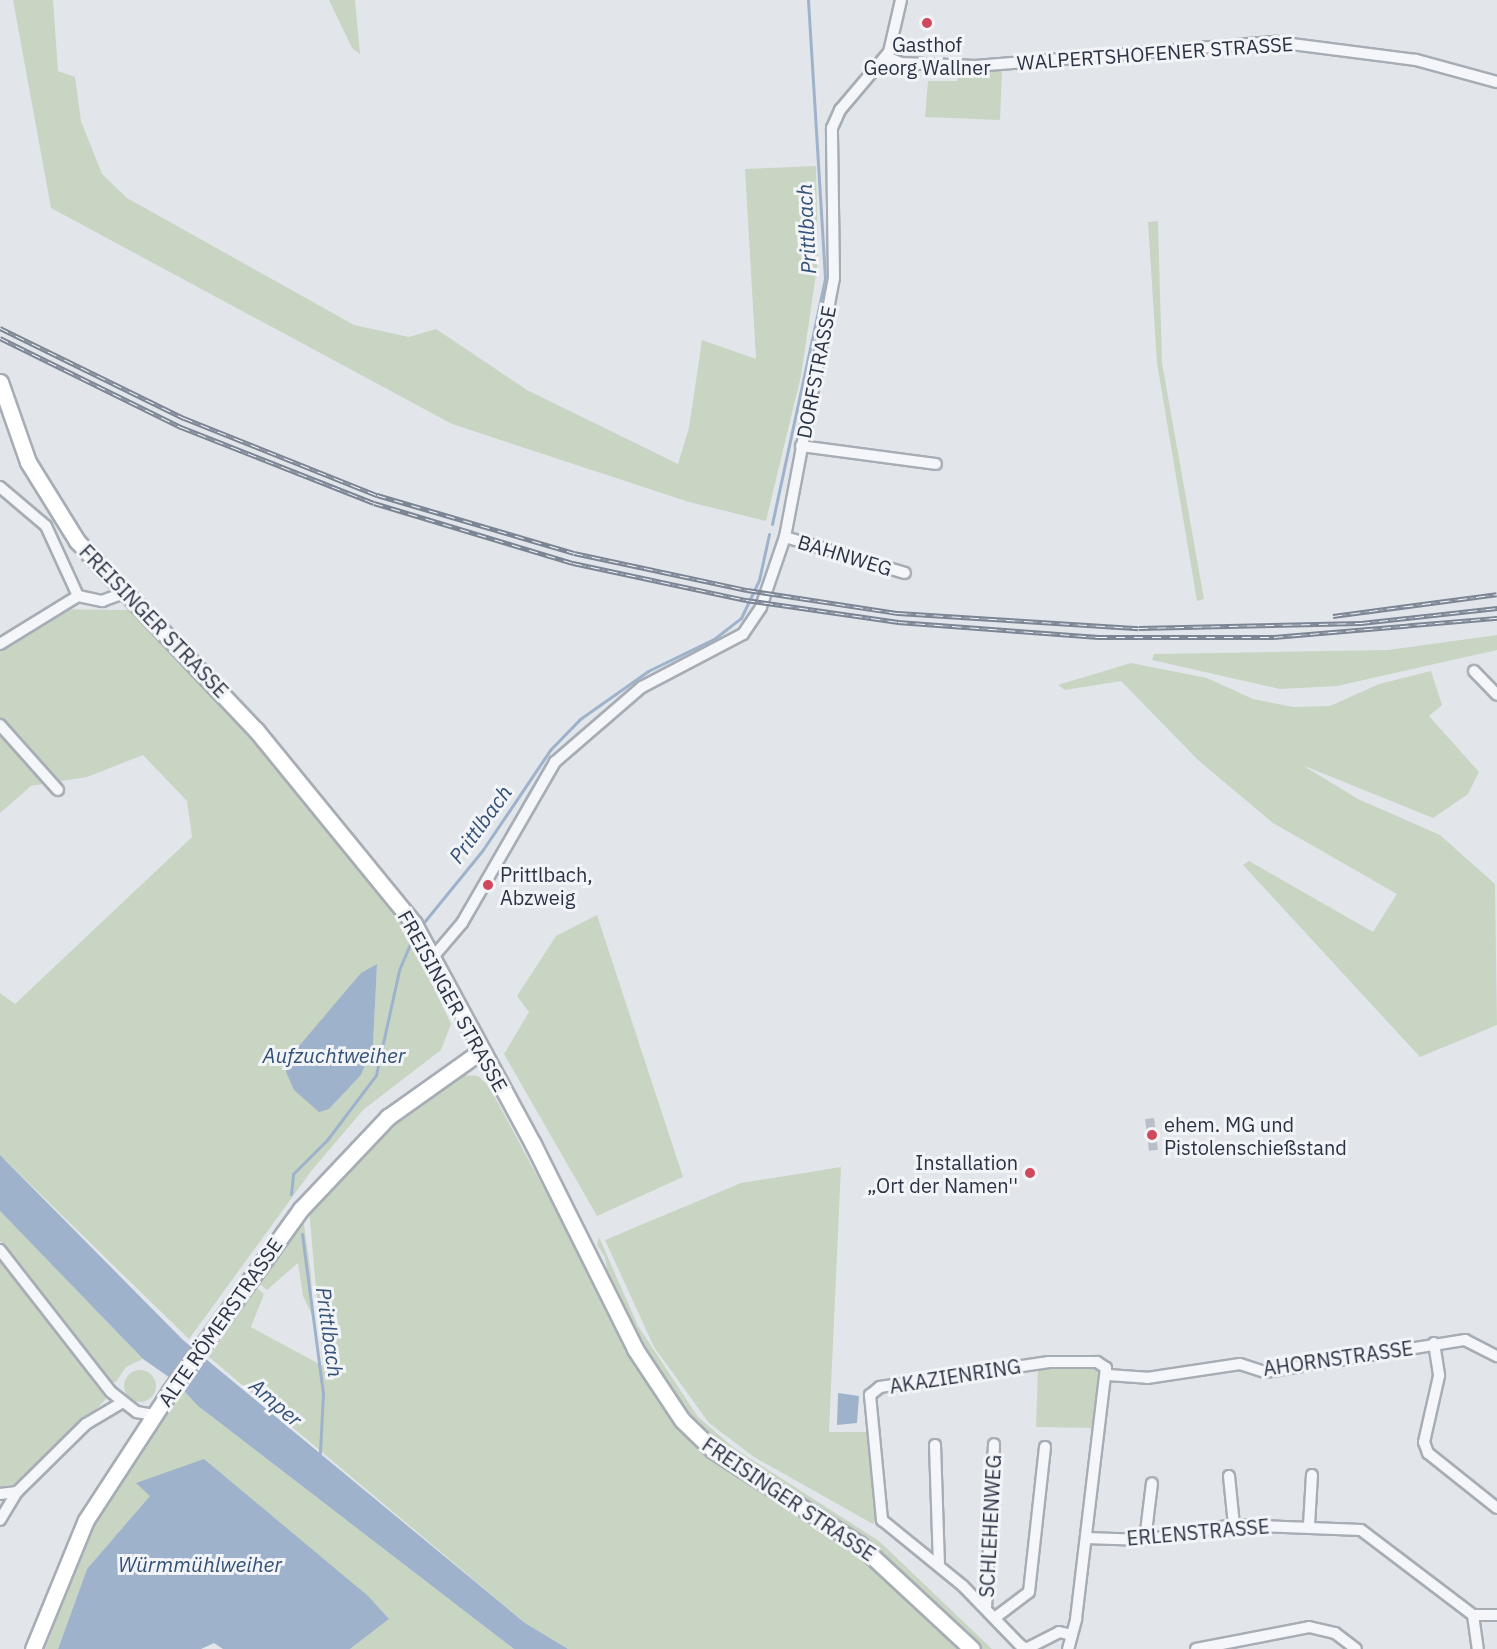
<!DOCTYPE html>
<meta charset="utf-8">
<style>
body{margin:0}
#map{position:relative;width:1497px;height:1649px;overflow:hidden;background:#e2e6eb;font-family:"IBM Plex Sans",sans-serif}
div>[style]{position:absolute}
.green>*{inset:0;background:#c8d5c3}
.round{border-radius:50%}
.water>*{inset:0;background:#9eb3cb}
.stream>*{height:3px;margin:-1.5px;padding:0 1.5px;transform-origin:1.5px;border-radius:1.5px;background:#9eb3cb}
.building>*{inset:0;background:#b9bfc8;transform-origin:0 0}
.roads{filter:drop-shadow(2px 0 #a7adb5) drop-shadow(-2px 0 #a7adb5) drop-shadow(0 2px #a7adb5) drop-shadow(0 -2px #a7adb5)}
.minor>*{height:10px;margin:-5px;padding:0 5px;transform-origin:5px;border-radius:5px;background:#f5f6f9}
.secondary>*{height:15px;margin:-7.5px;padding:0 7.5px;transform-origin:7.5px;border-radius:7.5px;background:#fff}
.rail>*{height:5px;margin-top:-2.5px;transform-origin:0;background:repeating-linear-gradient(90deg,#f2f4f8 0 9px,#7c8594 0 18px);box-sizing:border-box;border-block:2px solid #7c8594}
.dots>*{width:16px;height:16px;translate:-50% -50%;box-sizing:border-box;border:3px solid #f2f4f8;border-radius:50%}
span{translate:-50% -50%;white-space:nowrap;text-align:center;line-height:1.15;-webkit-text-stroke:6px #f2f4f8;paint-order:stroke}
.poi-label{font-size:20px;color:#2a3343}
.left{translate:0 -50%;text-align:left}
.right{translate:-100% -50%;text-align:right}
.street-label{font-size:20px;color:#2a3343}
.water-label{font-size:21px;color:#345177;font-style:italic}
</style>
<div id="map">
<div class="green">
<div style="clip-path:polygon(13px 0,53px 0,58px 71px,75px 77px,81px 121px,102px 174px,127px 198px,354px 325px,409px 337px,436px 329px,527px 390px,678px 464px,689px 428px,702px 340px,756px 359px,745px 169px,816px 166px,818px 261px,801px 376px,766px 521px,689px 502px,452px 424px,51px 208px)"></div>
<div style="clip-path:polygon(329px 0,355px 0,360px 54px,352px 48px)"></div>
<div style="clip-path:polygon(1002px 71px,1000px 120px,925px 117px,928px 81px,957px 81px,958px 73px)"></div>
<div style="clip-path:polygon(1158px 221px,1162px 363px,1204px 599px,1197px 601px,1157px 363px,1148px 222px)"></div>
<div style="clip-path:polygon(evenodd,44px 609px,129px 610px,310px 802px,403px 922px,451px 1024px,441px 1050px,363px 1110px,312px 1170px,189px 1339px,0 1155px,0 993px,15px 1004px,192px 837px,187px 801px,143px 755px,87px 777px,31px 786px,0 813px,0 636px,44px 609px,377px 964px,373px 1046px,361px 1075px,329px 1109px,377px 964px)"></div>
<div style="clip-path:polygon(1497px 635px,1497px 650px,1337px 686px,1280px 689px,1152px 660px,1154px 654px,1388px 650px)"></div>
<div style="clip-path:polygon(1131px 663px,1207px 678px,1253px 699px,1293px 707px,1330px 706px,1379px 684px,1431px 671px,1442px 705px,1429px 716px,1479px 772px,1468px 794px,1433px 818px,1302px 765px,1358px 799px,1440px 835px,1495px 884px,1497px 1025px,1420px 1057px,1243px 865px,1249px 861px,1373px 932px,1397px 894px,1273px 823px,1198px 760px,1121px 681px,1065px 690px,1058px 685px)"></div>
<div style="clip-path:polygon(597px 915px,683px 1177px,597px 1216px,504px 1054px,529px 1012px,517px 996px,556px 936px)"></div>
<div style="clip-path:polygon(463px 1075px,478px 1076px,489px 1086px,658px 1401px,705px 1453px,861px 1553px,962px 1649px,568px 1649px,525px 1623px,209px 1357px,256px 1287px,264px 1294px,251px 1327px,323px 1366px,309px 1210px,406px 1109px)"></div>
<div style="clip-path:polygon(841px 1167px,829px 1432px,867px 1432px,877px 1519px,873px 1524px,754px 1457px,709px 1423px,654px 1347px,605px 1240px,741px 1183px)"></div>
<div style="clip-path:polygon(0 1211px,143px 1359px,126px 1367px,116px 1382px,110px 1382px,77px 1343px,0 1241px)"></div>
<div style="clip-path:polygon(303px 1217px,311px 1274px,313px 1317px,303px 1296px,298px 1263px,267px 1290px,259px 1283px)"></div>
<div style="clip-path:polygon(599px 1237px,638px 1326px,698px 1417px,734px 1448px,879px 1541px,992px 1649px,981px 1649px,862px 1539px,701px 1433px,656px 1375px,609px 1282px,605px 1257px,597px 1245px)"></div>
<div style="clip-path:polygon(0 1257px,106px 1399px,24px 1482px,0 1487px)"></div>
<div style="clip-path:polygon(1096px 1366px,1102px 1372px,1095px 1428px,1036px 1427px,1038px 1368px)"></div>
<div class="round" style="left:124px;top:1370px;width:32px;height:32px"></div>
<div style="clip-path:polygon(184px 1390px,198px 1406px,514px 1649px,350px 1649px,389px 1619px,294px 1538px,137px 1483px,151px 1496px,87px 1569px,58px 1649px,45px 1649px,84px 1543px,143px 1441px)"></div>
</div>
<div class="water">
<div style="clip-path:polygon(377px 964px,373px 1046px,361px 1075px,329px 1109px,319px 1112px,294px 1090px,286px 1072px,288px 1059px,361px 973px)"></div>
<div style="clip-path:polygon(0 1155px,183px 1340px,525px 1623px,568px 1649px,514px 1649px,198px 1406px,176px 1382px,143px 1359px,0 1211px)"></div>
<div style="clip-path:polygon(838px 1393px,859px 1396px,857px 1423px,837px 1425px)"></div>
<div style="clip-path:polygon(204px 1459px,368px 1596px,389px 1619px,350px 1649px,223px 1649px,214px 1643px,201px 1649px,58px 1649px,87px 1569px,150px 1496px,136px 1483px)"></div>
</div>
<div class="stream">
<div style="left:772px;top:524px;width:252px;rotate:-77.8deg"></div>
<div style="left:825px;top:278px;width:279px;rotate:-93.5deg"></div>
<div style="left:420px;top:927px;width:98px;rotate:-50.8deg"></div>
<div style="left:482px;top:851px;width:122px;rotate:-56deg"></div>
<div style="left:550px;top:750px;width:43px;rotate:-45.9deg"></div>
<div style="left:580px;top:719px;width:83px;rotate:-35.2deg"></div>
<div style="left:648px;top:671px;width:73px;rotate:-25.9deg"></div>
<div style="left:714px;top:639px;width:34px;rotate:-38deg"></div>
<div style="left:741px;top:618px;width:42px;rotate:-64.7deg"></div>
<div style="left:759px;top:580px;width:47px;rotate:-77.7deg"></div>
<div style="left:291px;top:1194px;width:20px;rotate:-84deg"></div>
<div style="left:293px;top:1174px;width:48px;rotate:-45deg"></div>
<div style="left:327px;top:1140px;width:81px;rotate:-53deg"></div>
<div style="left:376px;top:1075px;width:107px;rotate:-77.6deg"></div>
<div style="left:399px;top:970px;width:38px;rotate:-67deg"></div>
<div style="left:302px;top:1234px;width:160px;rotate:82.5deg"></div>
<div style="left:323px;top:1393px;width:60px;rotate:92.9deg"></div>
</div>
<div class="building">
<div style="left:1154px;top:1118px;width:32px;height:9px;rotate:83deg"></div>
</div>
<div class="roads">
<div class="minor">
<div style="left:886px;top:57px;width:16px;rotate:22deg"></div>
<div style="left:901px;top:63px;width:74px;rotate:2.3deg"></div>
<div style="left:975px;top:66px;width:302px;rotate:-4.6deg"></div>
<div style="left:1276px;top:42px;width:141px;rotate:7.3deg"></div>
<div style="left:1416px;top:60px;width:84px;rotate:15.2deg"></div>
<div style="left:801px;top:446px;width:136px;rotate:7.6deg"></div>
<div style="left:0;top:487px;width:60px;rotate:40.3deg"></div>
<div style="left:46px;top:526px;width:77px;rotate:65.4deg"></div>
<div style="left:785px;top:537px;width:125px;rotate:16.7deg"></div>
<div style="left:0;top:644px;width:92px;rotate:-31.6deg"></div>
<div style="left:78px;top:596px;width:25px;rotate:12deg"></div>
<div style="left:102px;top:601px;width:27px;rotate:-20deg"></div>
<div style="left:1474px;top:671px;width:33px;rotate:46deg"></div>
<div style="left:0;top:725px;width:87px;rotate:48.3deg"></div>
<div style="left:433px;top:957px;width:45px;rotate:-49.5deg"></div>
<div style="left:462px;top:923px;width:186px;rotate:-60deg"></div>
<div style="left:555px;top:762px;width:115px;rotate:-40.8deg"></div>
<div style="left:642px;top:687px;width:114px;rotate:-27.7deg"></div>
<div style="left:743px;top:634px;width:32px;rotate:-56deg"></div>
<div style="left:761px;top:607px;width:74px;rotate:-71.1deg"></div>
<div style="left:785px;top:537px;width:264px;rotate:-79.3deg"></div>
<div style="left:834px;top:278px;width:150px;rotate:-90.8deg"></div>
<div style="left:832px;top:128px;width:20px;rotate:-66deg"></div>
<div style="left:840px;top:110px;width:76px;rotate:-49.8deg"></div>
<div style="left:889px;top:52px;width:53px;rotate:-77deg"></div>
<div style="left:0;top:1250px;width:180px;rotate:52deg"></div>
<div style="left:111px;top:1392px;width:33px;rotate:38deg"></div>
<div style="left:137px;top:1412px;width:17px;rotate:10deg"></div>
<div style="left:1434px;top:1343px;width:33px;rotate:81deg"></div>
<div style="left:1439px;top:1376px;width:68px;rotate:102.8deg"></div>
<div style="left:1424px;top:1442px;width:12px;rotate:70deg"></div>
<div style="left:1428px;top:1453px;width:88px;rotate:38.6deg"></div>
<div style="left:1108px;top:1375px;width:39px;rotate:4deg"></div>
<div style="left:1147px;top:1378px;width:94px;rotate:-8.6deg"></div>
<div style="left:1240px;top:1364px;width:26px;rotate:18deg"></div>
<div style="left:1265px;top:1372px;width:203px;rotate:-9.1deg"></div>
<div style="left:1465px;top:1340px;width:36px;rotate:27deg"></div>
<div style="left:935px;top:1445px;width:120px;rotate:88.1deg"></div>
<div style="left:1229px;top:1476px;width:49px;rotate:84.2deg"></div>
<div style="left:0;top:1494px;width:17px;rotate:-7deg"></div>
<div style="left:0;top:1520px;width:33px;rotate:-59deg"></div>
<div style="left:17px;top:1492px;width:97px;rotate:-44.6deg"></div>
<div style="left:86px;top:1424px;width:43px;rotate:-30.7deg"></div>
<div style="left:1309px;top:1525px;width:50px;rotate:-86.6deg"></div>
<div style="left:1086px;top:1538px;width:59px;rotate:1.9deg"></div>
<div style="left:1145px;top:1540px;width:90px;rotate:-9.6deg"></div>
<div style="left:1234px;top:1525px;width:127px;rotate:2.3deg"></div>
<div style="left:1361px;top:1530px;width:141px;rotate:37.2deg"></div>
<div style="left:1473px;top:1615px;width:24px"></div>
<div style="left:1145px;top:1540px;width:57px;rotate:-83deg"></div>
<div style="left:986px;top:1608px;width:164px;rotate:-87.2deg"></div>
<div style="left:1473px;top:1615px;width:34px;rotate:82deg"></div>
<div style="left:996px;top:1617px;width:41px;rotate:-37.1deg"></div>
<div style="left:1029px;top:1592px;width:146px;rotate:-83.7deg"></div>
<div style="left:1068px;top:1649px;width:3px;rotate:-72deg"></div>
<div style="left:1069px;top:1646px;width:28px;rotate:-75deg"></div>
<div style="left:1076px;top:1619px;width:253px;rotate:-83.2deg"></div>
<div style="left:1106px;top:1368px;width:11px;rotate:-146deg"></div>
<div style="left:1097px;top:1362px;width:48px;rotate:180deg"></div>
<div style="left:1049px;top:1362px;width:171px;rotate:171.6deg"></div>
<div style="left:880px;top:1387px;width:13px;rotate:141deg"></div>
<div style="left:870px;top:1395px;width:126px;rotate:84.5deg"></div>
<div style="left:882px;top:1520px;width:104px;rotate:39.2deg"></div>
<div style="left:963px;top:1586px;width:81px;rotate:46deg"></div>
<div style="left:1019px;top:1644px;width:9px;rotate:36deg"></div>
<div style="left:1026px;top:1649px;width:37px;rotate:-27deg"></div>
<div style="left:1059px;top:1632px;width:13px;rotate:13deg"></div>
<div style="left:1196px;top:1649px;width:115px;rotate:-11deg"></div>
<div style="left:1309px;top:1627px;width:27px;rotate:13deg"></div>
<div style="left:1335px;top:1633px;width:26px;rotate:37deg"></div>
</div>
<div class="secondary">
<div style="left:0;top:382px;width:85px;rotate:70.7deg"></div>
<div style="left:28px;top:462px;width:93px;rotate:58.2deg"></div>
<div style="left:77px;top:541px;width:260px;rotate:46.6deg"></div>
<div style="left:256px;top:730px;width:250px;rotate:50.8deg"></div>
<div style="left:414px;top:924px;width:250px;rotate:61.6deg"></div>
<div style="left:533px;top:1144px;width:229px;rotate:63.5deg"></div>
<div style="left:635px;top:1349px;width:85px;rotate:56.5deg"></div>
<div style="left:682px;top:1420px;width:43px;rotate:44.1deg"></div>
<div style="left:713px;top:1450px;width:174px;rotate:32.8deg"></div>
<div style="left:859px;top:1544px;width:154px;rotate:42.9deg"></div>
<div style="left:33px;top:1649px;width:139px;rotate:-67.7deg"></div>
<div style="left:86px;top:1520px;width:154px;rotate:-56.9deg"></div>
<div style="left:170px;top:1391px;width:224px;rotate:-54.3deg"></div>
<div style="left:301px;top:1209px;width:127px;rotate:-46.6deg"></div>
<div style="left:388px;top:1117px;width:114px;rotate:-35.4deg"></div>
</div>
</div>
<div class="rail">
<div style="left:0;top:328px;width:205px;rotate:26.1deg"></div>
<div style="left:184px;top:418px;width:208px;rotate:21.8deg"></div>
<div style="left:377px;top:495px;width:205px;rotate:16.4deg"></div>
<div style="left:574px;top:553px;width:177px;rotate:12.1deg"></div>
<div style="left:747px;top:590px;width:153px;rotate:8.7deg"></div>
<div style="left:898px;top:613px;width:241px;rotate:3.6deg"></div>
<div style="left:1139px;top:628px;width:222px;rotate:-1.3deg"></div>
<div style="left:1361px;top:623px;width:137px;rotate:-6.3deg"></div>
<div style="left:0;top:338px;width:202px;rotate:26.2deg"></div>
<div style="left:181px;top:427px;width:207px;rotate:21.5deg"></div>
<div style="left:374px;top:503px;width:208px;rotate:16.8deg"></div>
<div style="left:573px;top:563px;width:177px;rotate:12.1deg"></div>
<div style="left:746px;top:600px;width:154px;rotate:8.2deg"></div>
<div style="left:898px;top:622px;width:201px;rotate:4.3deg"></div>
<div style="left:1098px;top:637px;width:176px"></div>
<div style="left:1274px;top:637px;width:224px;rotate:-4.9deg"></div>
<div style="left:1333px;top:616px;width:165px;rotate:-7.6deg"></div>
</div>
<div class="dots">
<div style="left:927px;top:23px;background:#cf485b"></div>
<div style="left:488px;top:885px;background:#cf485b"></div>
<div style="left:1152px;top:1135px;background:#cf485b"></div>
<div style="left:1030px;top:1173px;background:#cf485b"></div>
</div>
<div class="poi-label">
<span style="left:927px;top:56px">Gasthof<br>Georg Wallner</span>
<span class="left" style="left:500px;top:886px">Prittlbach,<br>Abzweig</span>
<span class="left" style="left:1164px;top:1136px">ehem. MG und<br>Pistolenschießstand</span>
<span class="right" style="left:1018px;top:1174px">Installation<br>„Ort der Namen''</span>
</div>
<div class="street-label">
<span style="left:1155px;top:53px;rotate:-4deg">WALPERTSHOFENER STRASSE</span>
<span style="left:816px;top:372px;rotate:-79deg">DORFSTRASSE</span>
<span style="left:845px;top:555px;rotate:17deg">BAHNWEG</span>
<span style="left:154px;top:621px;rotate:46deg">FREISINGER STRASSE</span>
<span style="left:453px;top:1001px;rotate:61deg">FREISINGER STRASSE</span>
<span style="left:220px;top:1322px;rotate:-55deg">ALTE RÖMERSTRASSE</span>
<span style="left:1338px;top:1358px;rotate:-8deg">AHORNSTRASSE</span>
<span style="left:955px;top:1376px;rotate:-9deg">AKAZIENRING</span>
<span style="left:789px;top:1499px;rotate:34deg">FREISINGER STRASSE</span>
<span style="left:990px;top:1526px;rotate:-87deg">SCHLEHENWEG</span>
<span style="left:1198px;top:1532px;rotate:-5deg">ERLENSTRASSE</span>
</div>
<div class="water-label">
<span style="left:806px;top:229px;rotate:-93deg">Prittlbach</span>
<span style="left:480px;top:824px;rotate:-54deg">Prittlbach</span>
<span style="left:334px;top:1055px">Aufzuchtweiher</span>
<span style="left:330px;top:1332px;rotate:82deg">Prittlbach</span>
<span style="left:276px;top:1402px;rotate:41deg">Amper</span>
<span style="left:200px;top:1564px">Würmmühlweiher</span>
</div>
</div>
